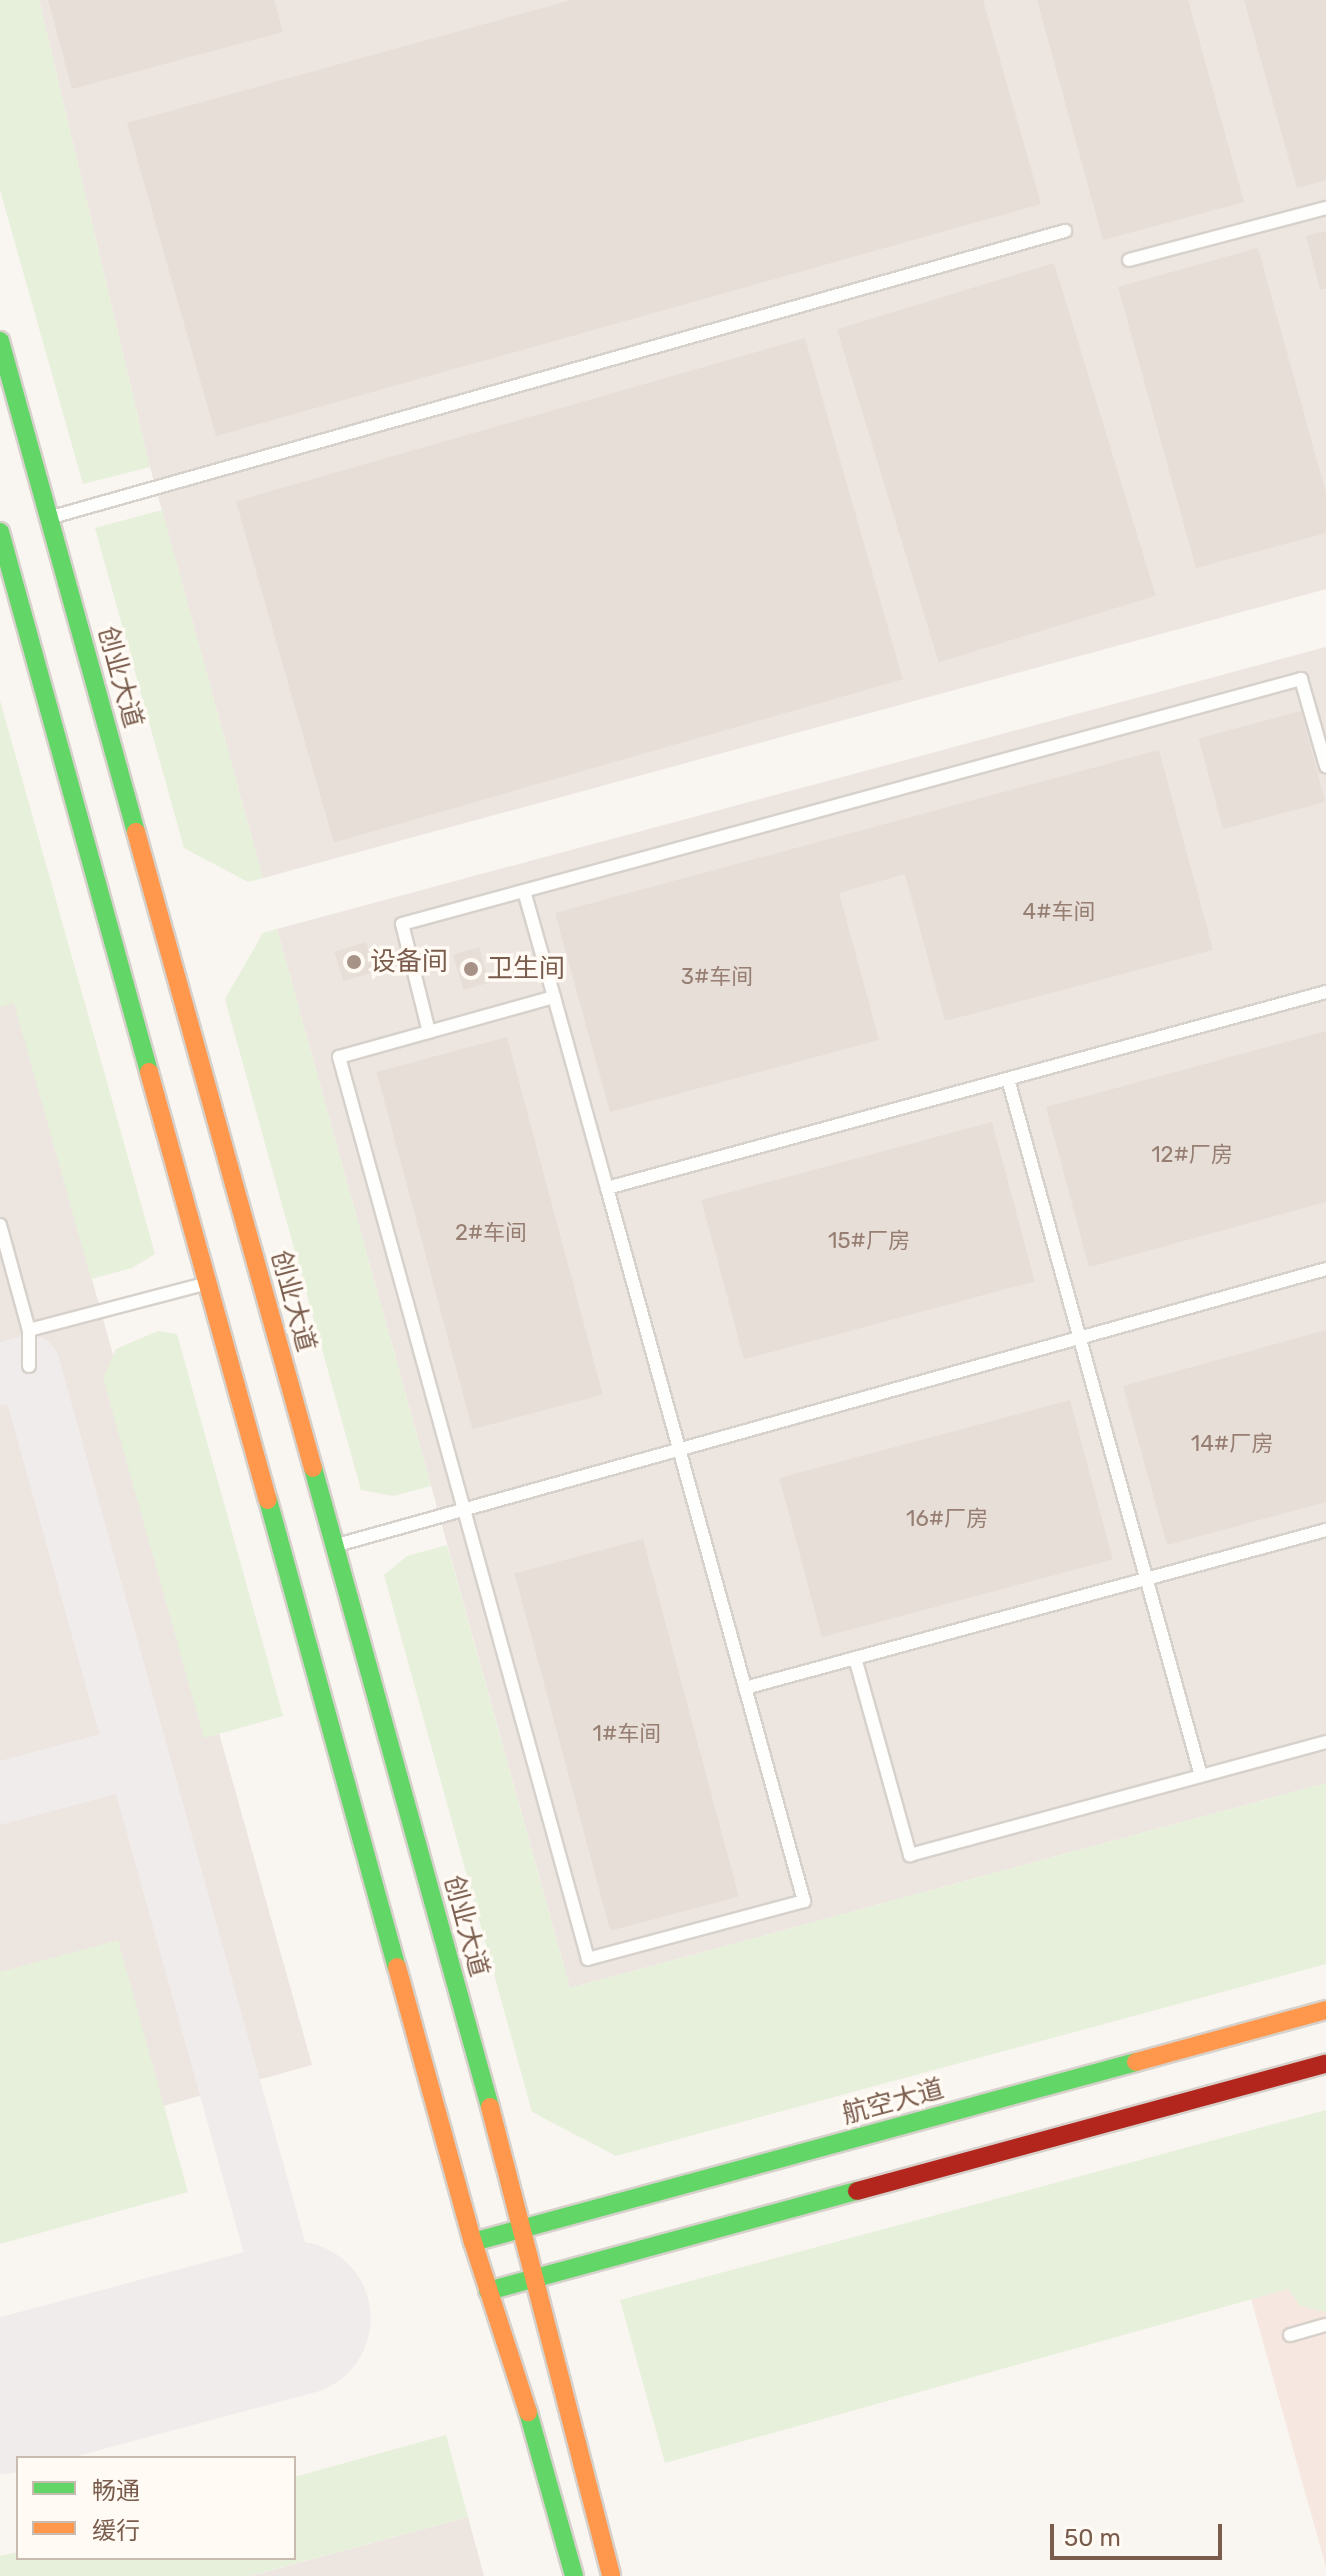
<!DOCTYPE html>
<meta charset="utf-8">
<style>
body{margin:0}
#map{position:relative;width:1326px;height:2576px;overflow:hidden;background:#f9f5f0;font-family:Rubik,"Noto Sans SC",sans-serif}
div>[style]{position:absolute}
.commercial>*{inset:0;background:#f6e8e1}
.industrial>*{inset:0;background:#ede5e0}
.green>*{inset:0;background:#e7f0db}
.taxiway>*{height:62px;margin:-31px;padding:0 31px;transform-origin:31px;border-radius:31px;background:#f0ecec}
.runway>*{height:154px;margin:-77px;padding:0 77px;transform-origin:77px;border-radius:77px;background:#f0ecec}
.building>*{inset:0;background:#e6ded7;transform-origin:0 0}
.roads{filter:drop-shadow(2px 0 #d7d1cb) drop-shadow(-2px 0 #d7d1cb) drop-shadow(0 2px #d7d1cb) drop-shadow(0 -2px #d7d1cb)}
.lane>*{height:12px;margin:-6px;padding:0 6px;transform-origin:6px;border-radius:6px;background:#fefefd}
.fast>*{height:18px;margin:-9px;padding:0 9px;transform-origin:9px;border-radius:9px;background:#63d668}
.slow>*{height:18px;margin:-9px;padding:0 9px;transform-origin:9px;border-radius:9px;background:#ff974d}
.jam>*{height:18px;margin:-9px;padding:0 9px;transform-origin:9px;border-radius:9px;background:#b3261e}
.dots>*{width:22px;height:22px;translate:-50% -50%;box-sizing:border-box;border:4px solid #fffaf3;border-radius:50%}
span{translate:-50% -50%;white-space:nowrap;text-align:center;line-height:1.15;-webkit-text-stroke:7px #fffaf3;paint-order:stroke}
.number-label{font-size:22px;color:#977e72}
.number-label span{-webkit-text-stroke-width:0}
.street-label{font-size:26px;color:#7a5c4d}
.poi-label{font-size:26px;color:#7a5c4d}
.left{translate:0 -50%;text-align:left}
.legend{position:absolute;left:16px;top:2456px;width:280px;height:104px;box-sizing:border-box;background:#fffaf3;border:2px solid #cabbb1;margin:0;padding:10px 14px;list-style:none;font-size:24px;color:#7a5c4d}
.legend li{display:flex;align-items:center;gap:16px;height:40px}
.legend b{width:40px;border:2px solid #cabbb1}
.scale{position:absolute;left:1050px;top:2524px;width:172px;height:36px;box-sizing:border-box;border:4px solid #7a5c4d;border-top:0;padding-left:10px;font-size:24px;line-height:28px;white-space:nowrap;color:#7a5c4d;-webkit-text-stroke:6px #fffaf3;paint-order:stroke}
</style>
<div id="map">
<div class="commercial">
<div style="clip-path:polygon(1326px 2279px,1326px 2567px,1251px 2299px)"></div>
</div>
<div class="industrial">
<div style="clip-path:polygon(39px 0,1326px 0,1326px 589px,263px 878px,150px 467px)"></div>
<div style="clip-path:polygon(1326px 647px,1326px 1783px,570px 1988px,277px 929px)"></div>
<div style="clip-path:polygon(0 951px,312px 2065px,0 2151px)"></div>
<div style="clip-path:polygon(468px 2517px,484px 2576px,250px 2576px)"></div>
</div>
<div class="green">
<div style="clip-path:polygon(0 0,39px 0,150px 467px,83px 484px,0 190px)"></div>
<div style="clip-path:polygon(162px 510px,263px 878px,248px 882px,184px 848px,95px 528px)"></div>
<div style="clip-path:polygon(0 700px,155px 1254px,132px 1268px,91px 1279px,14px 1003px,0 1007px)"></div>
<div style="clip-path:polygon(277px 929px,431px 1486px,393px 1496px,361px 1490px,225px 999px,263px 933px)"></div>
<div style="clip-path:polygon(158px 1331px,177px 1334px,283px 1716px,204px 1738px,103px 1378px,116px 1349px)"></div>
<div style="clip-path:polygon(447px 1545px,570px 1988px,1326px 1783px,1326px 1964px,616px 2156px,532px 2112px,384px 1575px,407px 1556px)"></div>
<div style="clip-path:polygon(118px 1940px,188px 2192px,0 2244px,0 1972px)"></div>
<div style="clip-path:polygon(1326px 2110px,1326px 2312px,1300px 2306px,1288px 2289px,665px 2463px,620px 2300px)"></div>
<div style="clip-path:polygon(446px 2435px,468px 2517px,249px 2576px,0 2576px,0 2556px,18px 2552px,18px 2558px,294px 2558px,294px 2477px)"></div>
</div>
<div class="taxiway">
<div style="left:0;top:1374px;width:30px;rotate:-15deg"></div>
<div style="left:29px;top:1366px;width:988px;rotate:74.44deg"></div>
<div style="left:0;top:1793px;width:143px;rotate:-15deg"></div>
</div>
<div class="runway">
<div style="left:0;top:2397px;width:304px;rotate:-15deg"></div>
</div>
<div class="building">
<div style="clip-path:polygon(48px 0,274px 0,283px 32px,72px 89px)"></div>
<div style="clip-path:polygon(571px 0,983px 0,1041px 204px,216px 436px,127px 123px)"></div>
<div style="clip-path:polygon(1037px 0,1188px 0,1244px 202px,1103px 240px)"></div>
<div style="clip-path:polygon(1244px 0,1326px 0,1326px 180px,1297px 188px)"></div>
<div style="clip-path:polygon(1326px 231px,1326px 289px,1320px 289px,1306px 236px)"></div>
<div style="clip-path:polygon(1258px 248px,1326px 493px,1326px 533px,1196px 568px,1118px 287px)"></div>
<div style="left:1054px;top:263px;width:348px;height:227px;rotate:73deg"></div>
<div style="left:805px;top:338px;width:355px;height:592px;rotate:74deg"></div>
<div style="left:1301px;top:711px;width:94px;height:106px;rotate:75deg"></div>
<div style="clip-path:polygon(1159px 750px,1213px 950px,945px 1021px,905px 874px,839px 893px,879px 1040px,610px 1112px,555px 913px)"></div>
<div style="left:366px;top:942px;width:31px;height:33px;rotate:73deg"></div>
<div style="left:479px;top:947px;width:37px;height:27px;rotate:74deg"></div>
<div style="clip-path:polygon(1326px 1031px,1326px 1202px,1089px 1267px,1046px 1107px)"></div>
<div style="left:507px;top:1037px;width:370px;height:135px;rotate:75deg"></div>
<div style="left:992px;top:1122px;width:165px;height:301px;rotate:75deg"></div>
<div style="clip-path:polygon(1326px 1330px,1326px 1502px,1167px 1545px,1123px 1386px)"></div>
<div style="left:1070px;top:1400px;width:165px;height:301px;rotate:75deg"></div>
<div style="left:643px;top:1539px;width:370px;height:133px;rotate:75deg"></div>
</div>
<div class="roads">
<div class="lane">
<div style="left:1129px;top:260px;width:204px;rotate:-14.8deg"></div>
<div style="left:52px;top:517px;width:1053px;rotate:-15.77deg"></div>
<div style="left:524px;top:891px;width:110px;rotate:74.2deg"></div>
<div style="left:554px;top:997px;width:198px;rotate:74.5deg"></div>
<div style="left:607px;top:1188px;width:740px;rotate:74.55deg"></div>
<div style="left:804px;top:1901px;width:224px;rotate:165deg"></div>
<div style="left:588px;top:1959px;width:936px;rotate:-105.43deg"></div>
<div style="left:339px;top:1057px;width:223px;rotate:-15.6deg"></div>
<div style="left:429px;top:1032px;width:111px;rotate:-104deg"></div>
<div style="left:402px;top:924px;width:932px;rotate:-15.24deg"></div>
<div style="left:1301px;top:679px;width:91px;rotate:74deg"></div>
<div style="left:1008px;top:1079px;width:723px;rotate:74.52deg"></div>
<div style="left:607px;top:1188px;width:745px;rotate:-15.25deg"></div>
<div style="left:0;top:1225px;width:109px;rotate:74.6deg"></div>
<div style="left:29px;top:1366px;width:36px;rotate:-90deg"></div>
<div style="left:29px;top:1330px;width:181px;rotate:-14.7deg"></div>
<div style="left:337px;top:1545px;width:1027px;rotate:-15.59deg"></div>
<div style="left:855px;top:1658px;width:205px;rotate:74.4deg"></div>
<div style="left:910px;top:1855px;width:431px;rotate:-15.2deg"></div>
<div style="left:745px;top:1688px;width:602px;rotate:-15.21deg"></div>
<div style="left:1290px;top:2335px;width:37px;rotate:-16deg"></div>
</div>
<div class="fast">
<div style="left:0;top:341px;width:509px;rotate:74.52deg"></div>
<div style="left:0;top:532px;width:560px;rotate:74.57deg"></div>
<div style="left:313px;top:1468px;width:663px;rotate:74.52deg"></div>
<div style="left:268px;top:1500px;width:484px;rotate:74.6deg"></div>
<div style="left:473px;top:2242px;width:687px;rotate:-15.19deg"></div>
<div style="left:488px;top:2291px;width:382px;rotate:-15.2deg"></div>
<div style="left:528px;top:2412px;width:170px;rotate:74.3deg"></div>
</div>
<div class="slow">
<div style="left:136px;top:832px;width:660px;rotate:74.45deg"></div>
<div style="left:149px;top:1072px;width:444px;rotate:74.5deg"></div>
<div style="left:397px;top:1967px;width:285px;rotate:74.6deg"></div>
<div style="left:473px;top:2242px;width:179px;rotate:72.1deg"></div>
<div style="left:1136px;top:2062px;width:197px;rotate:-15.3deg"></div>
<div style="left:490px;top:2107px;width:484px;rotate:75.5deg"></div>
</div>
<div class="jam">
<div style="left:857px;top:2191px;width:486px;rotate:-15.2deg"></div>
</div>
</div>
<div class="dots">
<div style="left:354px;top:962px;background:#a69286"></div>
<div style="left:471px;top:969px;background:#a69286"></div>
</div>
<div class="number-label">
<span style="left:1059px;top:912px">4#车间</span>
<span style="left:717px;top:977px">3#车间</span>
<span style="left:1192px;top:1155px">12#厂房</span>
<span style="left:491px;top:1233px">2#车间</span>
<span style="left:869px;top:1241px">15#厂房</span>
<span style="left:1232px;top:1444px">14#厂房</span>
<span style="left:947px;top:1519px">16#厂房</span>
<span style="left:627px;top:1734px">1#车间</span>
</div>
<div class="street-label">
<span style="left:120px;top:677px;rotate:75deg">创业大道</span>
<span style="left:293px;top:1301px;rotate:75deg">创业大道</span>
<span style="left:466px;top:1926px;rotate:75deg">创业大道</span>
<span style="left:893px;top:2102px;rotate:-15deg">航空大道</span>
</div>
<div class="poi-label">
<span class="left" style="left:370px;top:962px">设备间</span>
<span class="left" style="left:487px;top:969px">卫生间</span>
</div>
<ul class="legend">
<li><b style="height:10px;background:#63d668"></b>畅通</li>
<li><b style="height:10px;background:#ff974d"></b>缓行</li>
</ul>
<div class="scale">50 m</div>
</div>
